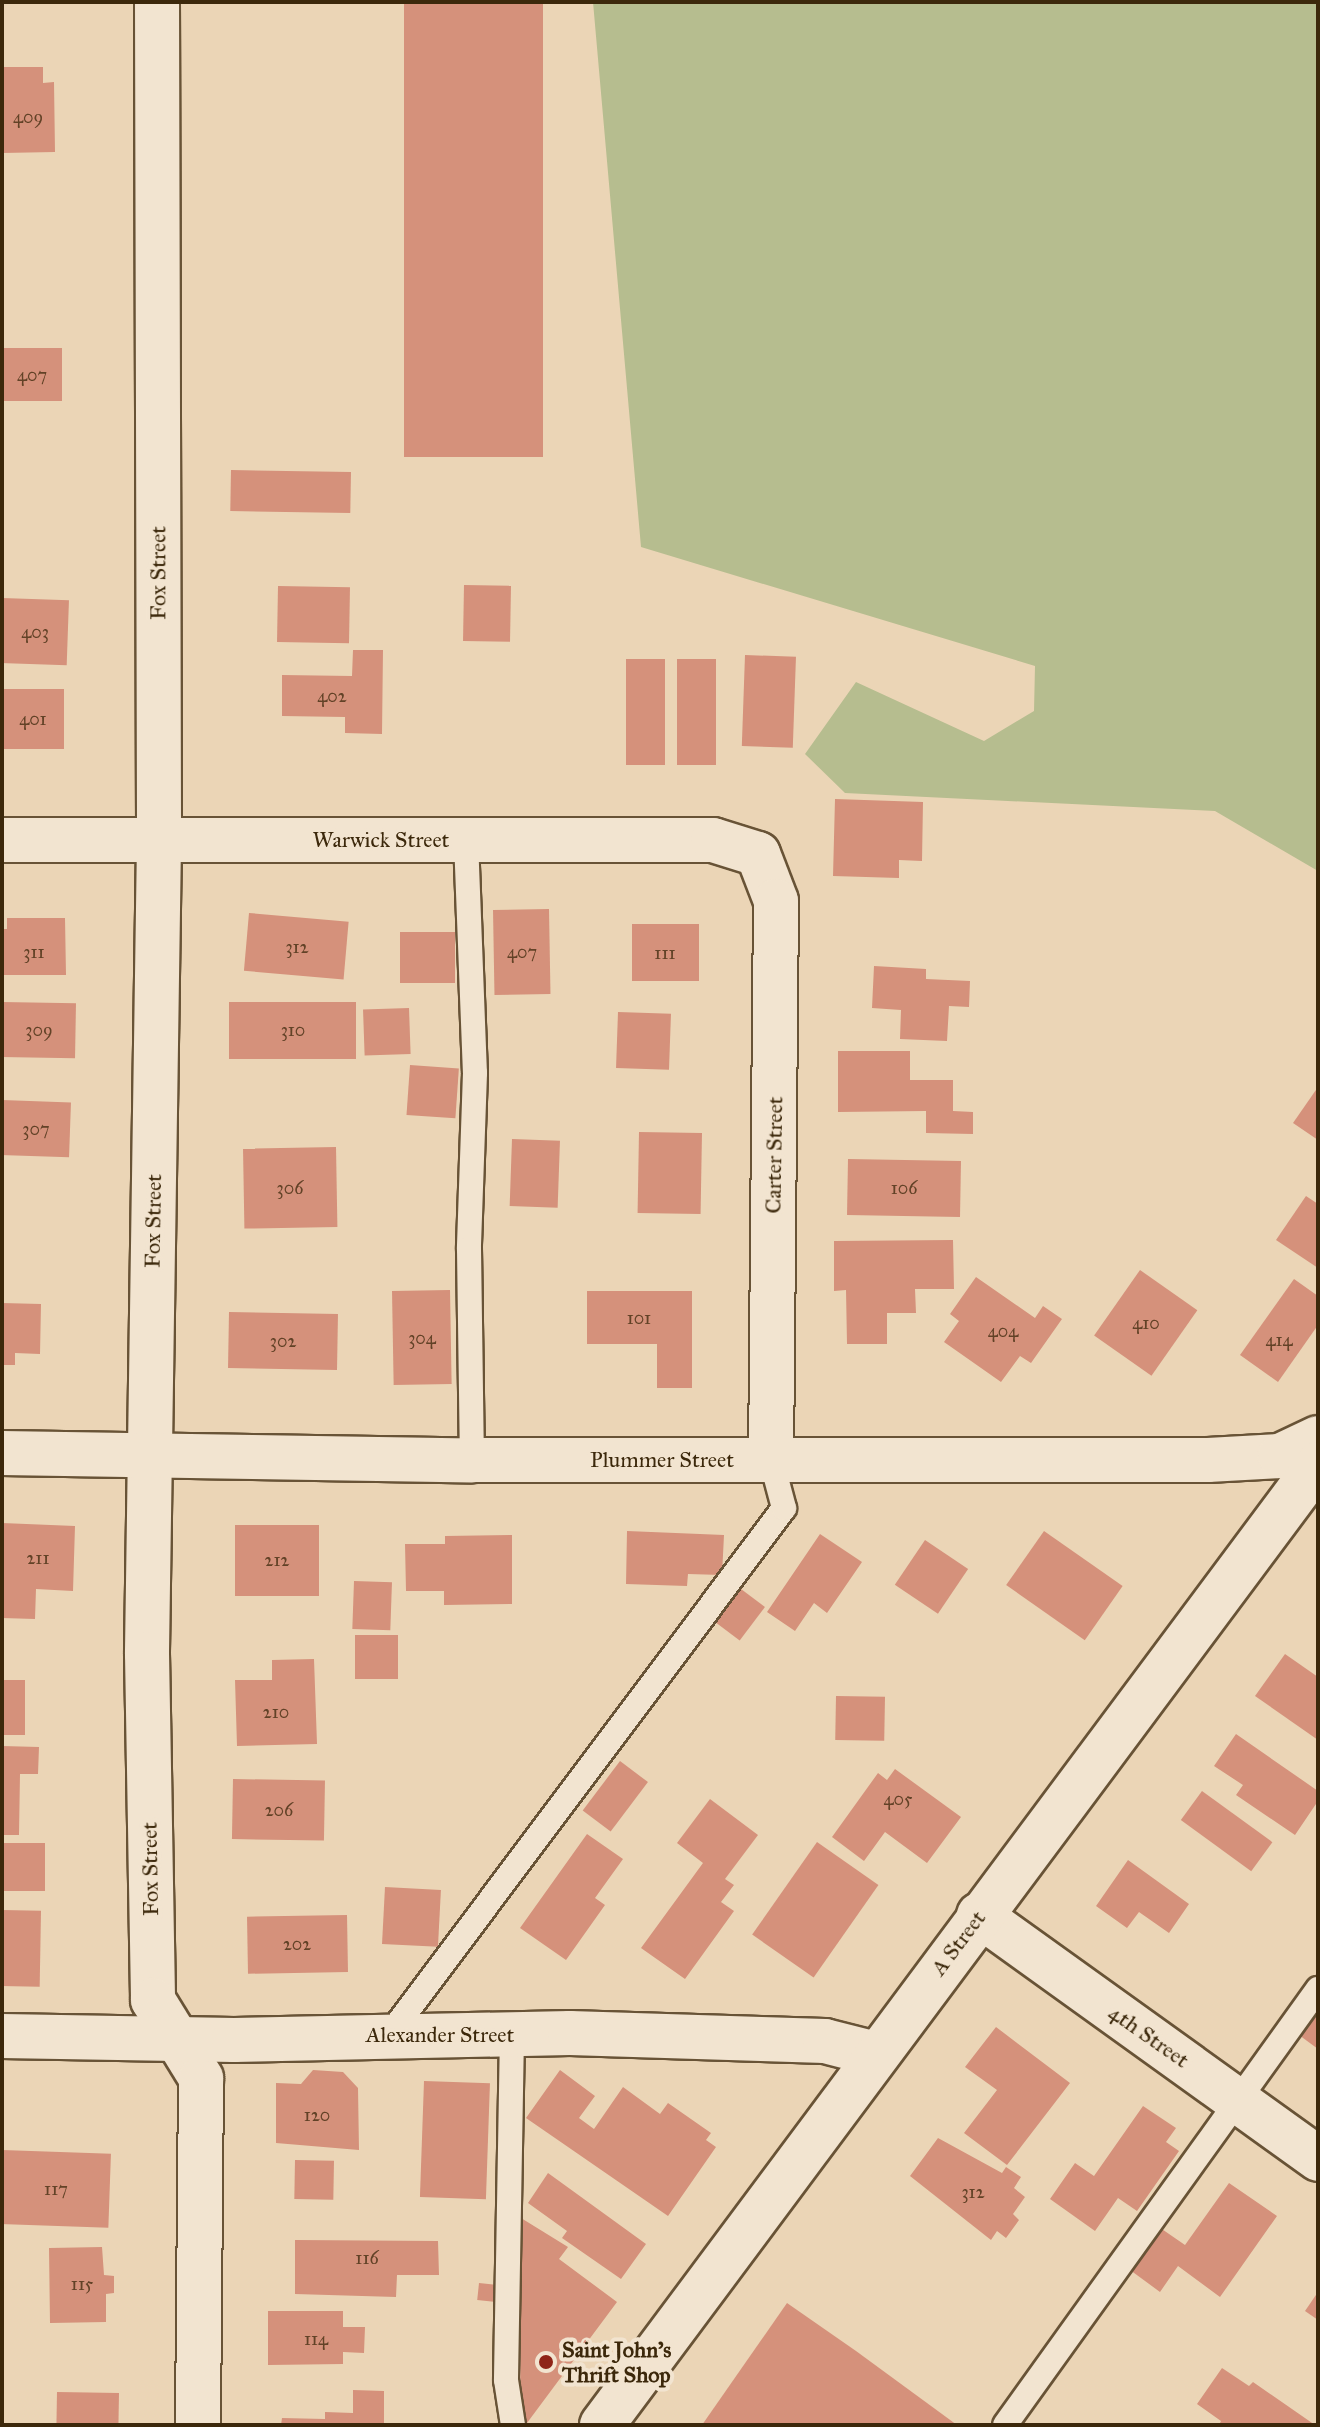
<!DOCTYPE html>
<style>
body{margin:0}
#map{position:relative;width:1320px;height:2427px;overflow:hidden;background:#ebd5b6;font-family:"IM FELL Great Primer",serif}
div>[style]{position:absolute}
.green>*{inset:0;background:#b6bd8f}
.building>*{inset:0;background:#d5917b;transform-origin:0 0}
.roads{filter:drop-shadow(2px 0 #685336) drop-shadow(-2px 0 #685336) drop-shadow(0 2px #685336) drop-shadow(0 -2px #685336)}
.lane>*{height:24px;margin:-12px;padding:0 12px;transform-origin:12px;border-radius:12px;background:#f2e4d0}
.street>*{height:44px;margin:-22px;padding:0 22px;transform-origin:22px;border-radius:22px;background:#f2e4d0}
.secondary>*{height:44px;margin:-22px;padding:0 22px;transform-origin:22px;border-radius:22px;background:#f2e4d0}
.dots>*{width:22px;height:22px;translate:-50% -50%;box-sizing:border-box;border:4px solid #f2e4d0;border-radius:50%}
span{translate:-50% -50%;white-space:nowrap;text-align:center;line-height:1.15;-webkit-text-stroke:8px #f2e4d0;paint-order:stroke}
.number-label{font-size:18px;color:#624227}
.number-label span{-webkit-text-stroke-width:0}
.street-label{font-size:22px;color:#3c280b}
.poi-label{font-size:22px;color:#3c280b;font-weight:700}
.left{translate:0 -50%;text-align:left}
.frame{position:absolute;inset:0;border:4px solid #3c280b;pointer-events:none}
</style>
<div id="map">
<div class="green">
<div style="clip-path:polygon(593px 2px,1318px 2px,1318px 871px,1215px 811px,845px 793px,805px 754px,856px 682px,984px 741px,1034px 711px,1035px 666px,641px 547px)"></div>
</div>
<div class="building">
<div style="left:404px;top:2px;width:139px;height:455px"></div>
<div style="clip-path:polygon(2px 67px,43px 67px,43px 83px,54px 82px,55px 152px,2px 153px)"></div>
<div style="left:2px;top:348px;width:60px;height:53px"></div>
<div style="left:231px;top:470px;width:120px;height:41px;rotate:1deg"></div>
<div style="left:464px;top:585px;width:47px;height:56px;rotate:1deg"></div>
<div style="left:278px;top:586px;width:72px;height:56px;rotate:1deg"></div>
<div style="left:2px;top:598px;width:67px;height:65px;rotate:2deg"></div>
<div style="clip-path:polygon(353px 650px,383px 650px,382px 734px,345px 733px,345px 717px,282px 716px,282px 675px,352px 676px)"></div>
<div style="left:745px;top:655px;width:51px;height:91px;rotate:2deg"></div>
<div style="left:626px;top:659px;width:39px;height:106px"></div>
<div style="left:677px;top:659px;width:39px;height:106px"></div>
<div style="left:2px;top:689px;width:62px;height:60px"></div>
<div style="clip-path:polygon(835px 799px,923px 802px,922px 861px,899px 860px,899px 878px,833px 876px)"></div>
<div style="left:549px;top:909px;width:85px;height:56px;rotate:89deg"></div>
<div style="left:249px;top:913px;width:100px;height:58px;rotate:5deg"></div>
<div style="clip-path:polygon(7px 918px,65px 918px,66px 975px,2px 975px,2px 929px,7px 929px)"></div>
<div style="left:632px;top:924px;width:67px;height:57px"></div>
<div style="left:455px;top:932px;width:51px;height:55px;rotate:90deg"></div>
<div style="clip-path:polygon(874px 966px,926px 969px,926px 979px,970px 981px,969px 1007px,949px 1006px,947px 1041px,900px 1039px,901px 1010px,872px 1008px)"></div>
<div style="left:2px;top:1002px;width:74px;height:55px;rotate:1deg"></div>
<div style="left:229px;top:1002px;width:127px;height:57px"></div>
<div style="left:409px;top:1008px;width:46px;height:46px;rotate:88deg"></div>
<div style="left:618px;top:1012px;width:53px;height:56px;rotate:2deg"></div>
<div style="clip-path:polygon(838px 1051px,910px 1051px,910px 1080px,953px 1080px,953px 1111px,973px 1112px,973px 1134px,926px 1133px,926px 1111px,838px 1112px)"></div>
<div style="left:410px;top:1065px;width:49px;height:50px;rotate:4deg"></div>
<div style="clip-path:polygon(1318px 1087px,1318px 1140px,1293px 1123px)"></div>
<div style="left:2px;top:1100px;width:69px;height:55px;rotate:2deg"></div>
<div style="left:639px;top:1132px;width:63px;height:81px;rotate:1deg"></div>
<div style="left:512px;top:1139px;width:48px;height:67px;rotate:2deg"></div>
<div style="left:336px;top:1147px;width:80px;height:93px;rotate:89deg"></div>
<div style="left:848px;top:1159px;width:113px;height:56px;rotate:1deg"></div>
<div style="clip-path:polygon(1306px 1196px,1318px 1204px,1318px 1268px,1276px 1240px)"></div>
<div style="clip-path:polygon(953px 1240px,954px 1289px,915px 1289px,916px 1313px,887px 1313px,887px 1344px,847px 1344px,846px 1290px,834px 1291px,834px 1241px)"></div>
<div style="left:1140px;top:1270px;width:70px;height:80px;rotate:35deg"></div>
<div style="clip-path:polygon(976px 1277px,1035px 1318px,1043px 1306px,1062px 1319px,1031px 1363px,1020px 1356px,1001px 1382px,944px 1342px,959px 1321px,950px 1314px)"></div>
<div style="clip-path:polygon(1294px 1279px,1318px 1296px,1318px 1325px,1278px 1382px,1240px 1355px)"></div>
<div style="left:450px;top:1290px;width:94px;height:58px;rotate:89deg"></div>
<div style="clip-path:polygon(587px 1291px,692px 1291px,692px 1388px,657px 1388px,657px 1344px,587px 1344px)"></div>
<div style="clip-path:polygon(2px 1303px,41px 1304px,40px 1354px,15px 1353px,15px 1365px,2px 1365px)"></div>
<div style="left:229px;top:1312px;width:109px;height:56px;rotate:1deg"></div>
<div style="clip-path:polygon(2px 1523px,75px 1526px,73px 1591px,36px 1589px,35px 1619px,2px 1618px)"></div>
<div style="left:235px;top:1525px;width:84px;height:71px"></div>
<div style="clip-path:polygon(627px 1531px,724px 1535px,722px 1575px,688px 1574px,687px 1586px,626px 1584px)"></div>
<div style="left:1044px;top:1531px;width:96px;height:66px;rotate:35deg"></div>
<div style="clip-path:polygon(820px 1534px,862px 1562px,827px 1613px,814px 1603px,795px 1631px,767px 1612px)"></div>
<div style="clip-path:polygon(512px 1535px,512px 1604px,444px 1605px,444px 1591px,406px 1591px,405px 1544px,445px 1544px,445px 1536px)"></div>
<div style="left:925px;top:1540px;width:52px;height:54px;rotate:34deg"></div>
<div style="left:354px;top:1581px;width:38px;height:48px;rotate:2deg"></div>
<div style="left:741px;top:1589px;width:30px;height:42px;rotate:37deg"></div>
<div style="left:355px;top:1635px;width:43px;height:44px"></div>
<div style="clip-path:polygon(1285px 1654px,1318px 1677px,1318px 1740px,1255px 1696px)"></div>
<div style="clip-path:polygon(314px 1659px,317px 1744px,237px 1746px,235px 1680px,272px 1680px,272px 1660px)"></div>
<div style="left:2px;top:1680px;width:23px;height:55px"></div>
<div style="left:836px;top:1696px;width:49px;height:44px;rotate:1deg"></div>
<div style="clip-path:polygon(1236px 1734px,1318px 1791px,1318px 1801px,1295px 1835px,1236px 1795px,1243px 1785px,1214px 1766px)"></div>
<div style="clip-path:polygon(2px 1746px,39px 1747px,38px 1774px,20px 1774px,19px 1835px,2px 1835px)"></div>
<div style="left:620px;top:1761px;width:35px;height:62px;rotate:37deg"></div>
<div style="clip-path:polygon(895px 1769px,961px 1817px,927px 1863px,885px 1832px,864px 1861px,832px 1837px,878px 1773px,887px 1780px)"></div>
<div style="left:233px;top:1779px;width:92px;height:60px;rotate:1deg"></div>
<div style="left:1202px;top:1791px;width:87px;height:36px;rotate:36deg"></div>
<div style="clip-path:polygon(710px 1799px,758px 1835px,725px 1879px,734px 1885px,721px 1902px,734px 1911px,685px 1979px,641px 1948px,703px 1863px,677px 1843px)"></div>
<div style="clip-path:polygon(587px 1834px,623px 1859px,595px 1898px,605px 1905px,566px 1960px,520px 1928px)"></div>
<div style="left:817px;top:1842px;width:75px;height:113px;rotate:35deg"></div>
<div style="left:2px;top:1843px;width:43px;height:48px"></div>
<div style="clip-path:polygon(1128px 1860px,1189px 1904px,1169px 1933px,1139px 1912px,1127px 1928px,1096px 1906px)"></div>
<div style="left:385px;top:1887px;width:56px;height:57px;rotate:3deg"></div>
<div style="left:2px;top:1910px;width:39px;height:76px;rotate:1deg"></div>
<div style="left:347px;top:1915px;width:57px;height:100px;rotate:89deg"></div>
<div style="clip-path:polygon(1318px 2010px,1318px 2049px,1299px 2035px)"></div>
<div style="clip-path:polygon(996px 2027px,1070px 2083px,1007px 2165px,964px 2133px,997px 2090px,965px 2067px)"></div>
<div style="clip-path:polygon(313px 2070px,343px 2072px,358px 2088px,359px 2150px,276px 2143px,276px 2083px,301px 2084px)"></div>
<div style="clip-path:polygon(560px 2070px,595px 2096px,579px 2118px,594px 2129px,623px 2087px,660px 2114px,668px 2103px,711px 2133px,706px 2140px,716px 2147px,668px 2216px,526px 2118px)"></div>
<div style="left:424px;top:2081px;width:66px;height:116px;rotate:2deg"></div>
<div style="clip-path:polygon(1143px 2106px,1176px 2128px,1166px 2142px,1179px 2151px,1137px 2211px,1118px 2198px,1095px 2231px,1050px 2199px,1075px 2163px,1094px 2176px)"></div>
<div style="clip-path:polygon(938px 2138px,1002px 2173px,1006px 2167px,1021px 2177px,1014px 2188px,1025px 2197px,1013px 2214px,1019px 2220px,1006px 2238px,997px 2231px,991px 2240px,910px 2176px)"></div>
<div style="left:2px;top:2150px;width:109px;height:74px;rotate:2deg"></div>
<div style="left:295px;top:2160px;width:39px;height:39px;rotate:1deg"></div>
<div style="clip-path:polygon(548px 2173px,646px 2244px,621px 2279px,562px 2238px,567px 2231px,528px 2203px)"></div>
<div style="clip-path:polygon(1229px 2183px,1277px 2216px,1220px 2297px,1178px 2266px,1160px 2292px,1126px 2267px,1156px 2225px,1185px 2245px)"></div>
<div style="clip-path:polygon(521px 2218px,568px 2247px,559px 2259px,617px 2302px,527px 2423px,520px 2422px)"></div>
<div style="clip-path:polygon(295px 2240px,438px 2241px,439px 2275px,397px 2275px,396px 2297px,295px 2294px)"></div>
<div style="clip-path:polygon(102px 2247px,104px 2275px,114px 2276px,114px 2293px,106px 2294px,106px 2322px,50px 2323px,49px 2248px)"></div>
<div style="left:479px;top:2283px;width:19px;height:17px;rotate:6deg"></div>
<div style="clip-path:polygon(1318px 2292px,1318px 2320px,1305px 2311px)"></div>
<div style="clip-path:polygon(787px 2303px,856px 2351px,957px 2425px,702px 2425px)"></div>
<div style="clip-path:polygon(268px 2311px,343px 2311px,343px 2327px,365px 2327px,364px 2353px,343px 2352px,343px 2364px,268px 2365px)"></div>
<div style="clip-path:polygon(1222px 2368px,1249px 2386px,1253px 2382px,1315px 2425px,1219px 2425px,1221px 2421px,1197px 2404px)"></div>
<div style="clip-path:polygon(353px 2390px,384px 2391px,384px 2425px,281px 2425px,282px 2418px,325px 2419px,325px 2412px,353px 2413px)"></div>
<div style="left:57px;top:2392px;width:62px;height:33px;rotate:1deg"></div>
</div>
<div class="roads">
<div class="lane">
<div style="left:466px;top:840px;width:233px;rotate:87.8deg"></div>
<div style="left:475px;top:1073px;width:176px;rotate:92deg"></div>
<div style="left:469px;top:1249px;width:211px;rotate:89.2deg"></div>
<div style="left:390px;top:2034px;width:657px;rotate:-53.16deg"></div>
<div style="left:784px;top:1508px;width:51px;rotate:-104.9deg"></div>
<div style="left:512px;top:2034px;width:346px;rotate:91deg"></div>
<div style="left:506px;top:2380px;width:46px;rotate:81.2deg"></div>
<div style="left:1005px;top:2425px;width:537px;rotate:-54.33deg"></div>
</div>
<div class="street">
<div style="left:157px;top:2px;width:840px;rotate:89.86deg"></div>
<div style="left:159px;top:842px;width:812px;rotate:90.85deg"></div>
<div style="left:147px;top:1654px;width:346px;rotate:89deg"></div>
<div style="left:153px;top:2000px;width:92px;rotate:58.4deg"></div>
<div style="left:201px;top:2078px;width:347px;rotate:90.5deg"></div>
<div style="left:2px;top:840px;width:711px"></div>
<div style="left:713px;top:840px;width:47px;rotate:17.3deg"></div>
<div style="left:758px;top:854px;width:50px;rotate:69deg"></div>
<div style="left:776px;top:901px;width:558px;rotate:90.51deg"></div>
<div style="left:2px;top:1453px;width:470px;rotate:0.9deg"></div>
<div style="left:472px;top:1460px;width:736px"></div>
<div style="left:1208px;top:1460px;width:72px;rotate:-3.2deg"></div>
<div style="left:1280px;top:1456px;width:42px;rotate:-25.3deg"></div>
<div style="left:979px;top:1915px;width:418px;rotate:35.7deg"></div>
<div style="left:2px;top:2036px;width:232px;rotate:1deg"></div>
<div style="left:234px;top:2040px;width:336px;rotate:-1.2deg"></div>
<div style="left:570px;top:2033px;width:255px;rotate:1.8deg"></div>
<div style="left:825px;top:2041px;width:53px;rotate:14.3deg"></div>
</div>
<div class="secondary">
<div style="left:602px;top:2425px;width:1198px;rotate:-53.31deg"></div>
</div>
</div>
<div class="dots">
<div style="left:546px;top:2362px;background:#8f2418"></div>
</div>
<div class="number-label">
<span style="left:28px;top:117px">409</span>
<span style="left:32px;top:375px">407</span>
<span style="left:35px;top:632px">403</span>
<span style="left:332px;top:696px">402</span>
<span style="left:33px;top:719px">401</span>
<span style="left:297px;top:947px">312</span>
<span style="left:34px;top:952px">311</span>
<span style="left:522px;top:952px">407</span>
<span style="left:665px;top:953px">111</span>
<span style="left:39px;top:1030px">309</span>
<span style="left:293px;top:1030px">310</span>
<span style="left:36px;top:1129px">307</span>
<span style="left:290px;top:1188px">306</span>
<span style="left:904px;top:1188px">106</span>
<span style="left:639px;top:1318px">101</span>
<span style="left:1146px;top:1323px">410</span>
<span style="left:1003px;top:1331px">404</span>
<span style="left:422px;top:1338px">304</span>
<span style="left:1279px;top:1340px">414</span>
<span style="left:283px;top:1341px">302</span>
<span style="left:38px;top:1558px">211</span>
<span style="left:277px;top:1560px">212</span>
<span style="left:276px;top:1712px">210</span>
<span style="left:898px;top:1799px">405</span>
<span style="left:279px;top:1810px">206</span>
<span style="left:297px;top:1944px">202</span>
<span style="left:317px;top:2115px">120</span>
<span style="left:56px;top:2189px">117</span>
<span style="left:973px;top:2192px">312</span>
<span style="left:367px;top:2258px">116</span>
<span style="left:82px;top:2284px">115</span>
<span style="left:316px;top:2339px">114</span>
</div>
<div class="street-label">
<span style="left:158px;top:573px;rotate:-90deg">Fox Street</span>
<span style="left:381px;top:840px">Warwick Street</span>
<span style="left:774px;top:1155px;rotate:-89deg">Carter Street</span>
<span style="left:153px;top:1221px;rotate:-89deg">Fox Street</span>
<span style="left:662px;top:1460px">Plummer Street</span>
<span style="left:150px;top:1869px;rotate:-91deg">Fox Street</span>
<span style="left:958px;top:1943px;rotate:-53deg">A Street</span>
<span style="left:440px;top:2035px">Alexander Street</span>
<span style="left:1149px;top:2036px;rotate:35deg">4th Street</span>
</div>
<div class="poi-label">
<span class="left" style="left:562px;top:2362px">Saint John's<br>Thrift Shop</span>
</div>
<div class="frame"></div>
</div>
